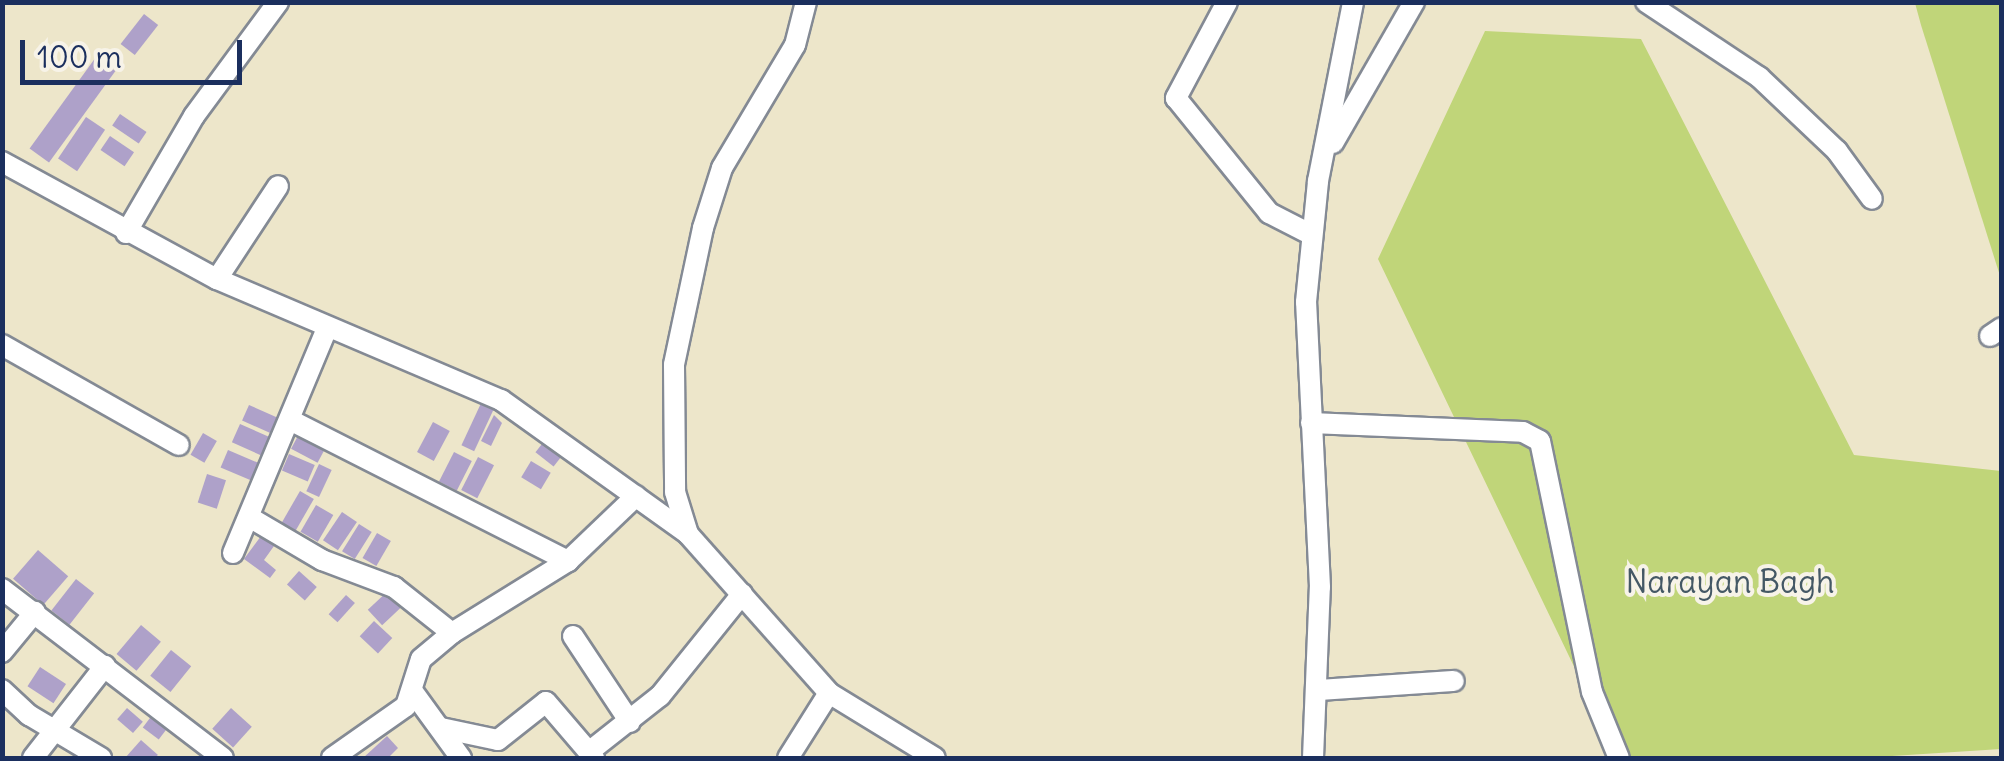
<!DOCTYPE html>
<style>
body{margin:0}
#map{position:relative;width:2004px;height:761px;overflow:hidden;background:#ede6ca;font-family:Delius,sans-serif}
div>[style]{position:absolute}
.green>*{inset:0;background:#c0d579}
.building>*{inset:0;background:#aea1c9;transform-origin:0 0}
.roads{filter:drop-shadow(2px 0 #848a94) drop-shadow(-2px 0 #848a94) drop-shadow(0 2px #848a94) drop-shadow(0 -2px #848a94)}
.minor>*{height:20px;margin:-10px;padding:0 10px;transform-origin:10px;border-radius:10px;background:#fff}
span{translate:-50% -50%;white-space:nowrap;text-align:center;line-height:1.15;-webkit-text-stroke:8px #f7f3e8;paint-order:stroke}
.park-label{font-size:32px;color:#445865}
.frame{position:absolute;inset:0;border:5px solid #1b2f5e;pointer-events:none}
.scale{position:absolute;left:20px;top:40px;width:222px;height:45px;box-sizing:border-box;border:5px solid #1b2f5e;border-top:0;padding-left:12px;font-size:30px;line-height:35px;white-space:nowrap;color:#1b2f5e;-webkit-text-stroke:8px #f7f3e8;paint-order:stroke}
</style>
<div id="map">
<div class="green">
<div style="clip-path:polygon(1915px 3px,2001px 3px,2001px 279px,1921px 25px)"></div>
<div style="clip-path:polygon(1485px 31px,1641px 39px,1854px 455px,2001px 471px,2001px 749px,1861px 758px,1618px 758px,1378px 259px)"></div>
</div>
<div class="building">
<div style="left:144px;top:14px;width:18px;height:38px;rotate:38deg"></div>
<div style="left:96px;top:57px;width:24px;height:113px;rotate:36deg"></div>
<div style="left:120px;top:114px;width:32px;height:14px;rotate:34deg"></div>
<div style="left:86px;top:117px;width:23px;height:50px;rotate:34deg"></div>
<div style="left:110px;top:136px;width:29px;height:17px;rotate:34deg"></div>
<div style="left:483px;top:399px;width:14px;height:51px;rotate:25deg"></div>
<div style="left:249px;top:405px;width:37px;height:17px;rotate:24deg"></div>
<div style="clip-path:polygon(494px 415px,502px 423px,491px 446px,481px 441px)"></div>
<div style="left:433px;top:422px;width:19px;height:34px;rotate:28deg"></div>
<div style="left:240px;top:424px;width:39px;height:20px;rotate:24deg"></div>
<div style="left:300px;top:432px;width:30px;height:19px;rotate:28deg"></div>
<div style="left:203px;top:433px;width:16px;height:25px;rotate:30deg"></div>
<div style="left:549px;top:435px;width:23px;height:22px;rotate:38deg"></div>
<div style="left:228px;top:450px;width:36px;height:19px;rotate:23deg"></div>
<div style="left:454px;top:452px;width:20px;height:33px;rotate:27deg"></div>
<div style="left:289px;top:454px;width:28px;height:18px;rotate:23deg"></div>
<div style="left:478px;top:457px;width:18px;height:37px;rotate:27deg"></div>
<div style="left:531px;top:461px;width:23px;height:19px;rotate:31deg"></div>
<div style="left:319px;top:464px;width:14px;height:30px;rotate:25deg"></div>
<div style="left:207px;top:474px;width:20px;height:30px;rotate:18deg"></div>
<div style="left:300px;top:491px;width:16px;height:38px;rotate:30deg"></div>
<div style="left:316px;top:505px;width:20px;height:31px;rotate:30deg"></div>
<div style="left:342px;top:512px;width:18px;height:34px;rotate:34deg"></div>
<div style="left:359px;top:524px;width:15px;height:32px;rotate:32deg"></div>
<div style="left:377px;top:533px;width:16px;height:29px;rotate:30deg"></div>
<div style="clip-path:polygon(261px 536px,274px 546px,264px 560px,276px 570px,270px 578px,244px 559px)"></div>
<div style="left:38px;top:550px;width:40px;height:38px;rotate:41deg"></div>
<div style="left:299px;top:571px;width:24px;height:18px;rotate:42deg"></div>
<div style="left:76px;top:579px;width:23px;height:40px;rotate:38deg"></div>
<div style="left:389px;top:590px;width:21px;height:29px;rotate:47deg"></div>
<div style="left:346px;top:595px;width:12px;height:26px;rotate:42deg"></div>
<div style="left:374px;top:621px;width:25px;height:21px;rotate:43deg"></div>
<div style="left:141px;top:625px;width:26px;height:38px;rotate:40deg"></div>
<div style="left:171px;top:650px;width:26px;height:33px;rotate:39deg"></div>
<div style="left:40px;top:667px;width:31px;height:23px;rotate:33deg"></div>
<div style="left:127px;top:708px;width:21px;height:15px;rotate:41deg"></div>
<div style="left:231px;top:708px;width:28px;height:28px;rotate:42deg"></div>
<div style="left:153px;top:714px;width:20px;height:17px;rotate:37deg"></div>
<div style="clip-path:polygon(387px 736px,398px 748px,388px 758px,363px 758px)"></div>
<div style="clip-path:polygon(141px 740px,158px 755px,154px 758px,125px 758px)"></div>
</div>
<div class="roads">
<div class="minor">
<div style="left:806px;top:2px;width:44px;rotate:104.3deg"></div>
<div style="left:795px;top:45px;width:143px;rotate:120.7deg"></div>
<div style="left:722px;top:168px;width:63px;rotate:107.6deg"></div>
<div style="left:703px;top:228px;width:140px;rotate:102deg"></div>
<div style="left:674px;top:365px;width:127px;rotate:89.5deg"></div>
<div style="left:675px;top:492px;width:44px;rotate:72.8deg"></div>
<div style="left:688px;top:534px;width:213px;rotate:48.4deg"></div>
<div style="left:829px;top:693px;width:124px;rotate:31.5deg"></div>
<div style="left:1227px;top:2px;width:109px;rotate:118deg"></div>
<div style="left:1176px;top:98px;width:148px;rotate:51deg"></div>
<div style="left:1269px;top:213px;width:48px;rotate:27.1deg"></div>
<div style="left:1646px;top:2px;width:136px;rotate:33.6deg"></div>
<div style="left:1759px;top:77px;width:108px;rotate:43.5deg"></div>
<div style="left:1837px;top:151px;width:59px;rotate:53.9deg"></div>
<div style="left:1333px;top:143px;width:163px;rotate:-60.1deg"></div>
<div style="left:2px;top:162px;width:245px;rotate:28.6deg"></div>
<div style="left:217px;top:279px;width:309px;rotate:23.1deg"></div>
<div style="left:501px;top:400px;width:230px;rotate:35.6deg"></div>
<div style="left:126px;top:233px;width:135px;rotate:-59.8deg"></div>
<div style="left:194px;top:116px;width:142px;rotate:-53.6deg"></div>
<div style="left:217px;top:279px;width:111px;rotate:-56.7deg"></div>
<div style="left:1990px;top:336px;width:14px;rotate:-34deg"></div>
<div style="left:2px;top:345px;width:203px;rotate:29.5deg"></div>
<div style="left:290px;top:420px;width:312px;rotate:26.9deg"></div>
<div style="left:1311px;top:423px;width:212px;rotate:2.4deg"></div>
<div style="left:1523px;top:432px;width:19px;rotate:28deg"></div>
<div style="left:1540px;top:441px;width:256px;rotate:78.3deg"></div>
<div style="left:1592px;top:692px;width:71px;rotate:67.8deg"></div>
<div style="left:249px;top:517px;width:85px;rotate:30.5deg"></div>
<div style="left:322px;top:560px;width:77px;rotate:20.6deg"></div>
<div style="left:394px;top:587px;width:74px;rotate:38.4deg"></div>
<div style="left:233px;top:553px;width:244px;rotate:-67.3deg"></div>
<div style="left:2px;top:589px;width:278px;rotate:37.4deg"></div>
<div style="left:573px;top:636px;width:103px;rotate:56.5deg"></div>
<div style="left:2px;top:652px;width:52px;rotate:-50.5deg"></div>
<div style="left:2px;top:690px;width:37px;rotate:43deg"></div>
<div style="left:29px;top:715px;width:84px;rotate:30.8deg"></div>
<div style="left:1318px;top:690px;width:136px;rotate:-3.8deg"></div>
<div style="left:413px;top:692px;width:82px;rotate:54deg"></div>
<div style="left:441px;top:728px;width:58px;rotate:11.9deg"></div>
<div style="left:498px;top:740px;width:61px;rotate:-38.4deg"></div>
<div style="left:546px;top:702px;width:74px;rotate:49.4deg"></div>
<div style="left:590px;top:751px;width:89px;rotate:-38.2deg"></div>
<div style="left:660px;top:696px;width:131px;rotate:-51.2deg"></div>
<div style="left:33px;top:758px;width:117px;rotate:-52deg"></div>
<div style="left:332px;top:758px;width:90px;rotate:-35.1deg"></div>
<div style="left:406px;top:706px;width:49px;rotate:-72.3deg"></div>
<div style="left:421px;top:659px;width:40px;rotate:-40deg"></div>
<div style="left:452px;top:633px;width:137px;rotate:-31.8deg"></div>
<div style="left:568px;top:561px;width:94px;rotate:-43.7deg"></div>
<div style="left:788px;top:758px;width:77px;rotate:-57.8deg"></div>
<div style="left:1313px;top:758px;width:171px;rotate:-87.7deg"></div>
<div style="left:1320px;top:587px;width:285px;rotate:-92.8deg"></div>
<div style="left:1306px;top:302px;width:122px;rotate:-84.3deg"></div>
<div style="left:1318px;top:181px;width:182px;rotate:-78.9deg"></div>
</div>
</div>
<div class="park-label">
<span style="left:1730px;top:582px">Narayan Bagh</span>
</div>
<div class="frame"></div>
<div class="scale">100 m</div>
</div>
